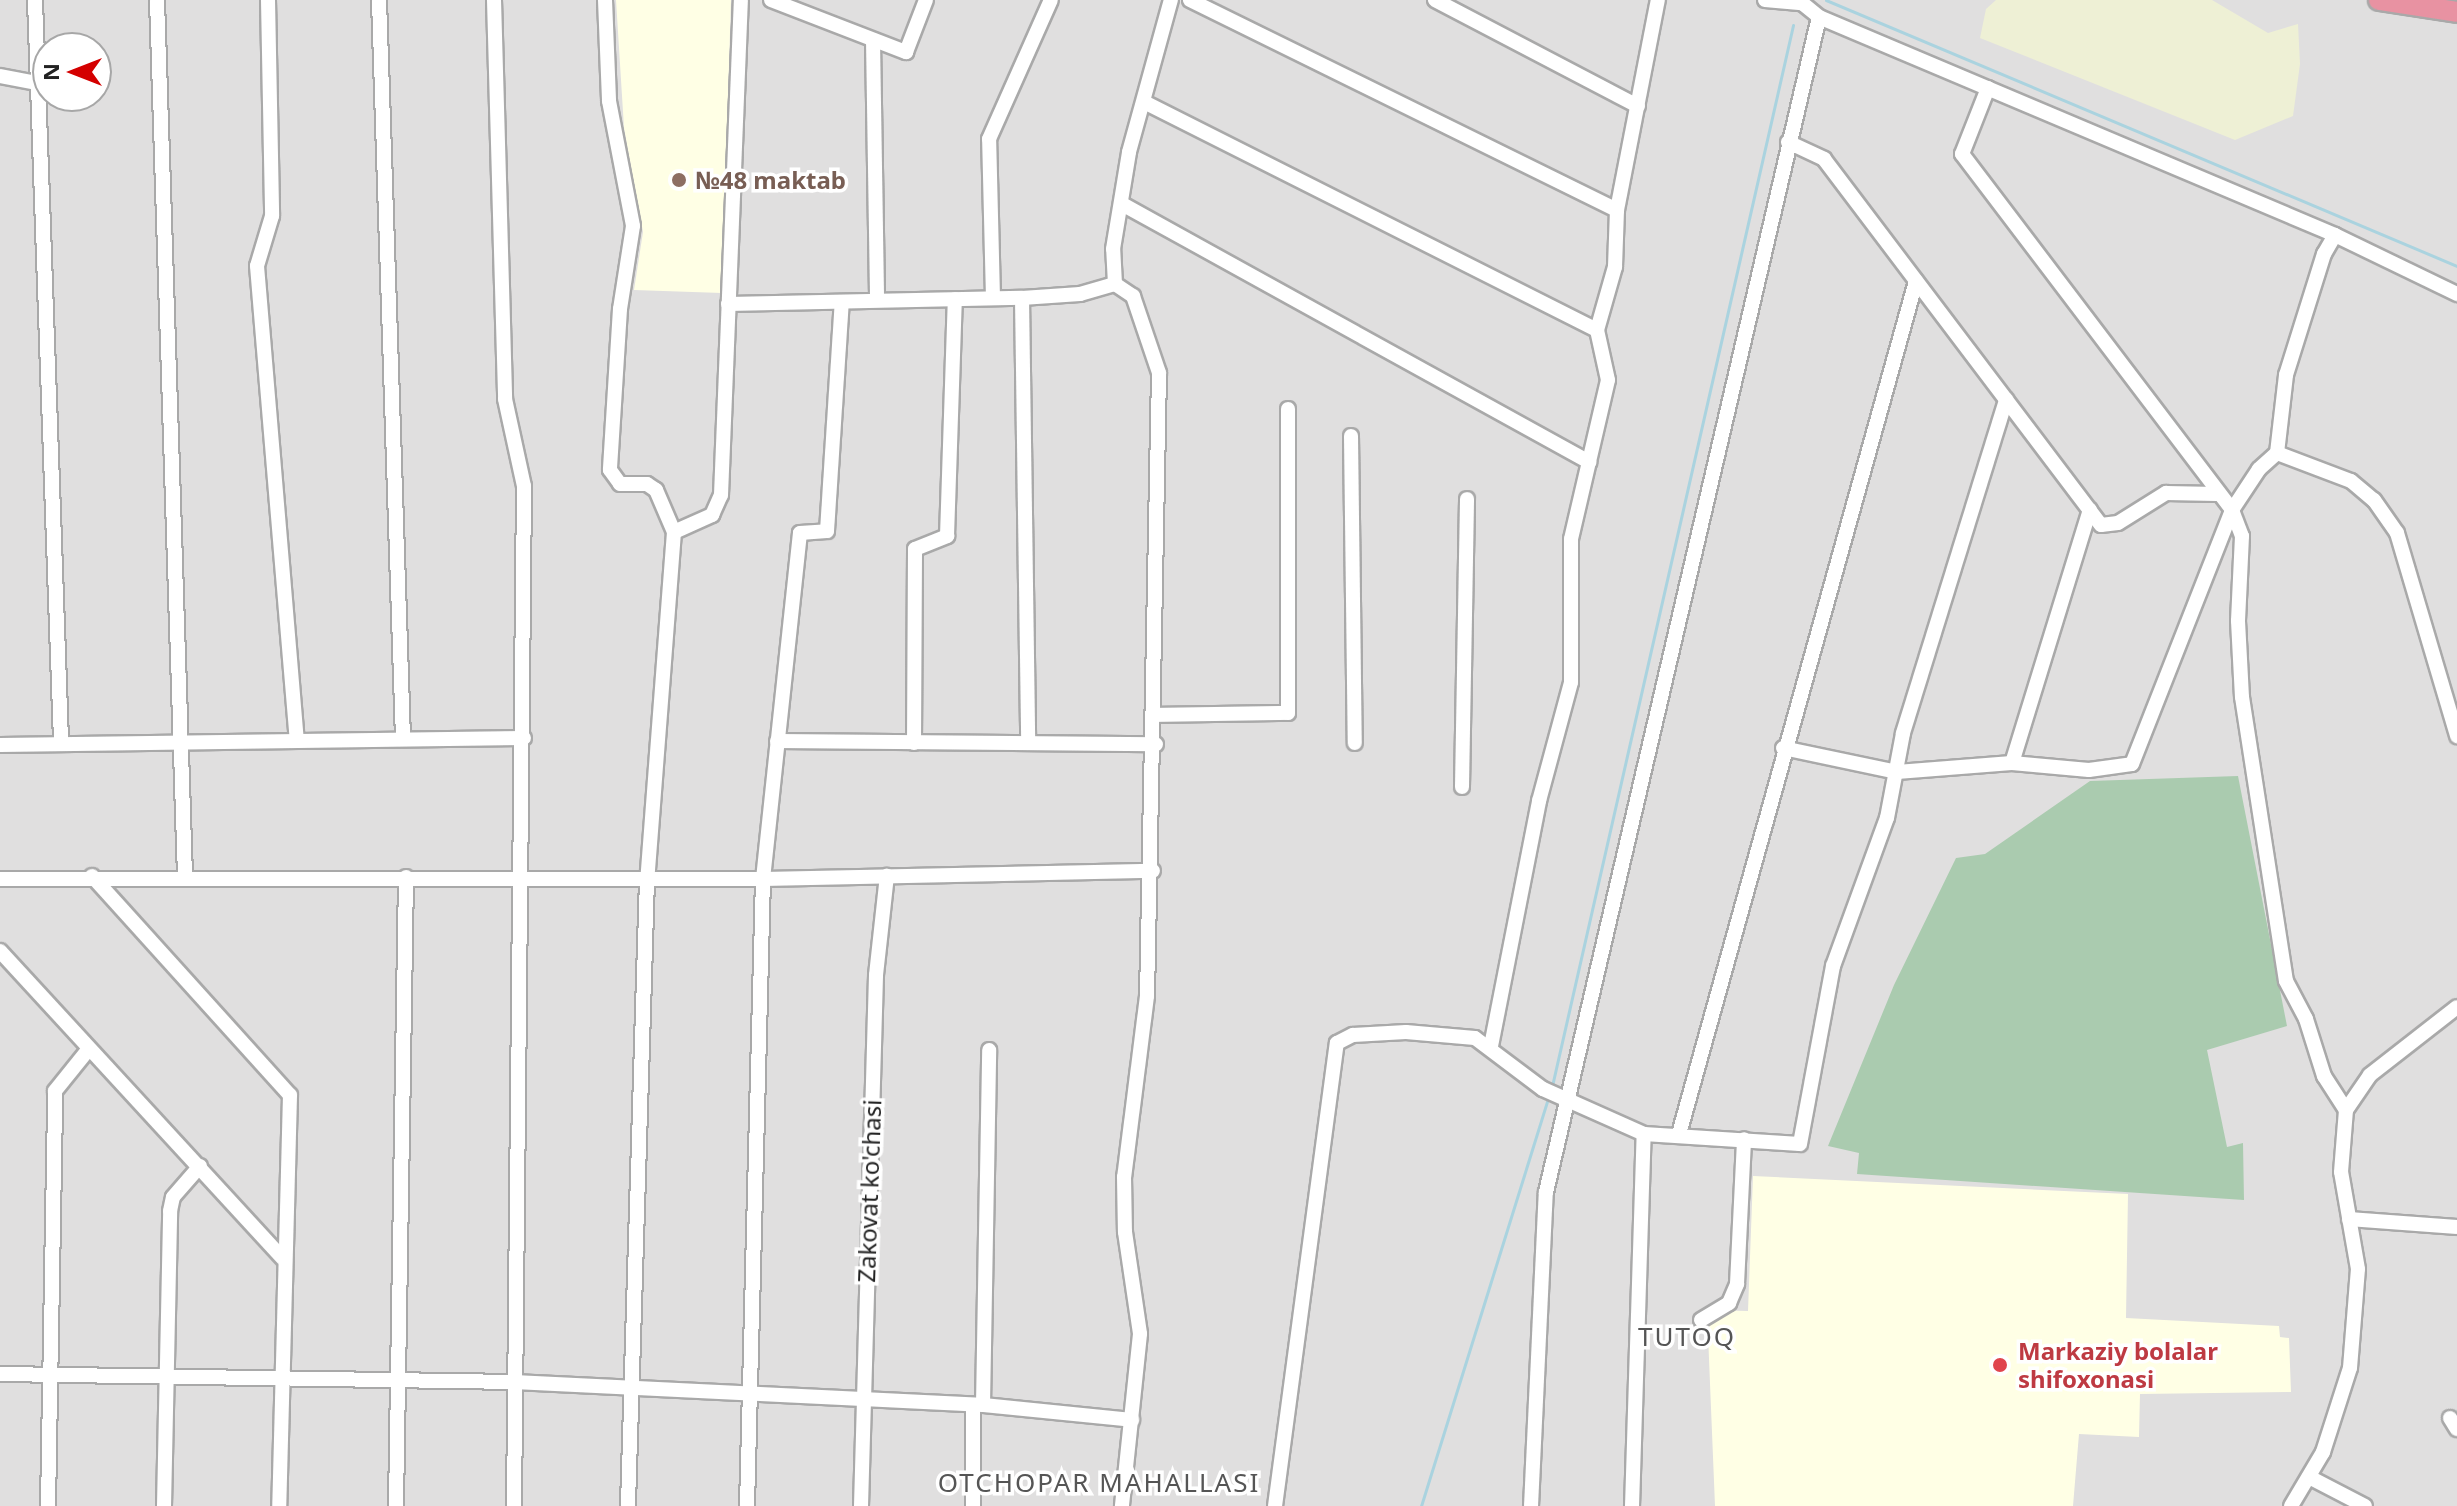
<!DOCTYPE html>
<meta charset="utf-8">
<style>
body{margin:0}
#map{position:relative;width:2457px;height:1506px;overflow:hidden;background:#f2efe9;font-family:"Noto Sans",sans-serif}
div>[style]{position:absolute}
.residential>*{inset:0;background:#e0dfdf}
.education>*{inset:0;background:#ffffe5}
.farmland>*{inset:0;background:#eef0d5}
.cemetery>*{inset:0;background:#aacbaf}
.stream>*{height:3px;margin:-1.5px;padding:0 1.5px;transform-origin:1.5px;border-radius:1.5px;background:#aad3df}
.roads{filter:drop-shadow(2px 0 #a9a9a9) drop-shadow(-2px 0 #a9a9a9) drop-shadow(0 2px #a9a9a9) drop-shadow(0 -2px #a9a9a9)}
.minor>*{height:14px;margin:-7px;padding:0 7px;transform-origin:7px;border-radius:7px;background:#fff}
.highway>*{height:20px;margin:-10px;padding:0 10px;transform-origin:10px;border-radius:10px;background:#e892a2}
.dots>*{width:22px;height:22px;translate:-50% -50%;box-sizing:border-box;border:4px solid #fff;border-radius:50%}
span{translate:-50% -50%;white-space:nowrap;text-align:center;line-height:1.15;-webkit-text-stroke:7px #fff;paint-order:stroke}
.education-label{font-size:24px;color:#785e54;font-weight:700}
.left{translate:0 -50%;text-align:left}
.street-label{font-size:24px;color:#222}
.health-label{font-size:24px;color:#be3a42;font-weight:700}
.neighbourhood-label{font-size:26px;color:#555;letter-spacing:2px}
.north{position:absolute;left:32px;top:32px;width:80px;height:80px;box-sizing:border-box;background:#fff;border:2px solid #a7a7a7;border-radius:50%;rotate:270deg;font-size:22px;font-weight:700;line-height:32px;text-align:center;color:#222}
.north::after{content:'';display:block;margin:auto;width:28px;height:36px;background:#d40000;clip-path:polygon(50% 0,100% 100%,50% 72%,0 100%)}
</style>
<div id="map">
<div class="residential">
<div style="clip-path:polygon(evenodd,0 0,2379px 0,2457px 12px,2457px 1506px,0 1506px,0 0,48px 48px,96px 48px,96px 96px,48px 96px,48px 48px)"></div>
</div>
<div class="education">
<div style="clip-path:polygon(616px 0,731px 0,722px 293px,634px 290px,643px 232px,624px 128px)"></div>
<div style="clip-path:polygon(1753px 1176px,2128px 1194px,2126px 1318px,2279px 1326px,2280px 1337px,2289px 1338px,2291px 1392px,2140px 1394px,2139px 1437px,2079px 1434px,2073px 1506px,1715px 1506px,1707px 1310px,1748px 1311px)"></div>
</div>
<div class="farmland">
<div style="clip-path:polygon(1996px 0,2212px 0,2268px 33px,2298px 24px,2300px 64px,2293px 116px,2235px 140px,1980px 38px,1986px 9px)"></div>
</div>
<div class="cemetery">
<div style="clip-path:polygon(2238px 776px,2287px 1026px,2207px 1050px,2227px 1147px,2243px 1143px,2244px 1200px,1857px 1174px,1859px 1153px,1828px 1146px,1894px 985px,1956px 858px,1985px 854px,2090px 781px)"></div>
</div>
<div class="stream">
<div style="left:1826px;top:0;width:685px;rotate:22.86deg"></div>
<div style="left:1552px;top:1086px;width:1088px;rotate:-77.2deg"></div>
<div style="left:1421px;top:1506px;width:428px;rotate:-72.7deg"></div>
</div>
<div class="roads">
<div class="minor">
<div style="left:35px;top:0;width:742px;rotate:87.99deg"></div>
<div style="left:157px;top:0;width:876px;rotate:88.17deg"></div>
<div style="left:268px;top:0;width:216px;rotate:88.9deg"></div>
<div style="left:272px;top:216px;width:52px;rotate:106.7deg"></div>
<div style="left:257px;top:266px;width:475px;rotate:85.2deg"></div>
<div style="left:379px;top:0;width:738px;rotate:88.14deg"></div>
<div style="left:494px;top:0;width:399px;rotate:88.4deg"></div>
<div style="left:505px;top:399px;width:89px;rotate:77.7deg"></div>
<div style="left:524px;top:486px;width:1020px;rotate:90.56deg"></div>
<div style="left:605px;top:0;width:101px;rotate:87.7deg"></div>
<div style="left:609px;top:101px;width:127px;rotate:79.1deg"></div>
<div style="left:633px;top:226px;width:84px;rotate:98.9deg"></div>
<div style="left:620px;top:309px;width:161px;rotate:93.6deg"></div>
<div style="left:610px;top:470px;width:17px;rotate:54deg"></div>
<div style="left:620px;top:484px;width:27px"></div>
<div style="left:647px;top:484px;width:11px;rotate:34deg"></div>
<div style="left:656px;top:490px;width:46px;rotate:66.8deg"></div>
<div style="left:674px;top:532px;width:348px;rotate:94.4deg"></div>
<div style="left:647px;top:879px;width:627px;rotate:91.74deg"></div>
<div style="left:771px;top:0;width:145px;rotate:21.1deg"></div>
<div style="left:906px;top:52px;width:56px;rotate:-69deg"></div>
<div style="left:1190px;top:0;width:476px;rotate:26.2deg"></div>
<div style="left:1435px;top:0;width:229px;rotate:27.6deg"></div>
<div style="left:1765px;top:0;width:37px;rotate:5deg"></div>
<div style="left:1802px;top:3px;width:22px;rotate:39deg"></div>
<div style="left:1819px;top:17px;width:560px;rotate:22.9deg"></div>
<div style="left:2335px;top:235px;width:136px;rotate:25.8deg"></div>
<div style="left:873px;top:40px;width:260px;rotate:89.1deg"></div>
<div style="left:0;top:76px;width:43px;rotate:10.8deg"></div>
<div style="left:1988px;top:88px;width:71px;rotate:111.5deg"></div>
<div style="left:1962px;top:154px;width:447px;rotate:52.8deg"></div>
<div style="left:2232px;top:510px;width:28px;rotate:69deg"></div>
<div style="left:2242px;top:536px;width:85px;rotate:92.7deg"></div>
<div style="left:2238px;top:621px;width:76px;rotate:87deg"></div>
<div style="left:2242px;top:697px;width:287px;rotate:81.2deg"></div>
<div style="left:2286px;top:981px;width:43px;rotate:62.2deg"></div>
<div style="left:2306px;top:1019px;width:60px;rotate:72.5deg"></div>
<div style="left:2324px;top:1076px;width:40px;rotate:57.1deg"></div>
<div style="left:1144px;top:102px;width:507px;rotate:26.72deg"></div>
<div style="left:1788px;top:142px;width:40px;rotate:25deg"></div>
<div style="left:1824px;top:159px;width:459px;rotate:52.9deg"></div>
<div style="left:2101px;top:525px;width:17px;rotate:-7deg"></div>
<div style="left:2118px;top:523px;width:57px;rotate:-32deg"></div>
<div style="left:2166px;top:493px;width:51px;rotate:1.1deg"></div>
<div style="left:1122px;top:204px;width:534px;rotate:28.92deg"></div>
<div style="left:1115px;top:284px;width:35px;rotate:-93deg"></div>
<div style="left:1113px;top:249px;width:98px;rotate:-80.6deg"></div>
<div style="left:1129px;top:152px;width:158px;rotate:-74.6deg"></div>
<div style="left:993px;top:298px;width:159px;rotate:-91.4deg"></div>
<div style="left:989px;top:139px;width:152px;rotate:-66deg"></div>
<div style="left:1022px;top:298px;width:445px;rotate:89.2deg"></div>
<div style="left:728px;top:304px;width:294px;rotate:-1.2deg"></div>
<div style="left:1022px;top:298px;width:58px;rotate:-3.9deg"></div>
<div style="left:1080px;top:294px;width:36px;rotate:-16deg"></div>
<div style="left:1115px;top:284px;width:22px;rotate:34deg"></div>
<div style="left:1133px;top:296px;width:81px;rotate:71.3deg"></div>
<div style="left:1159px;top:373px;width:623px;rotate:91.1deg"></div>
<div style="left:1147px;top:996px;width:182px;rotate:97.2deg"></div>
<div style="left:1124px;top:1177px;width:55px;rotate:89deg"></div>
<div style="left:1125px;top:1232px;width:103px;rotate:81.6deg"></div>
<div style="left:1140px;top:1334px;width:173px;rotate:96deg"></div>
<div style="left:1351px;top:436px;width:307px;rotate:89.3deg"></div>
<div style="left:2277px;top:453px;width:79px;rotate:20.7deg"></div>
<div style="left:2351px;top:481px;width:30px;rotate:40deg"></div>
<div style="left:2374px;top:500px;width:40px;rotate:55.1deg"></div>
<div style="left:2397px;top:533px;width:212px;rotate:73.5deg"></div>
<div style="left:674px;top:532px;width:42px;rotate:-24.1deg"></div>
<div style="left:712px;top:515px;width:22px;rotate:-66deg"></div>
<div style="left:721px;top:495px;width:495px;rotate:-87.7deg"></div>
<div style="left:1157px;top:715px;width:131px;rotate:-0.9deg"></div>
<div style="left:1288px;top:713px;width:304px;rotate:-90deg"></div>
<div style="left:777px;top:741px;width:379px;rotate:0.5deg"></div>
<div style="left:914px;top:743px;width:194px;rotate:-89.7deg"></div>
<div style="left:915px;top:549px;width:35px;rotate:-22deg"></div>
<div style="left:947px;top:536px;width:237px;rotate:-88.1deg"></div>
<div style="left:0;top:745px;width:524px;rotate:-0.77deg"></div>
<div style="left:1783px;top:748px;width:116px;rotate:11.9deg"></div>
<div style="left:1897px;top:772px;width:115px;rotate:-4.5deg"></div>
<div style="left:2012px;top:763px;width:77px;rotate:5.2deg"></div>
<div style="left:2089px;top:770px;width:43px;rotate:-7.9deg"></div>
<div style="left:2132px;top:764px;width:273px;rotate:-68.5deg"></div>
<div style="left:2232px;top:510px;width:49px;rotate:-56.6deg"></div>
<div style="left:2259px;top:469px;width:24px;rotate:-42deg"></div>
<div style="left:2277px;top:453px;width:79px;rotate:-83.4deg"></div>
<div style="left:2286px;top:375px;width:127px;rotate:-72.6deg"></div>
<div style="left:2324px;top:254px;width:22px;rotate:-60deg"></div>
<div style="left:2012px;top:763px;width:265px;rotate:-72.9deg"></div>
<div style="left:1462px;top:787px;width:288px;rotate:-89deg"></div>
<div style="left:92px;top:876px;width:295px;rotate:47.9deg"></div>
<div style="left:290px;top:1095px;width:411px;rotate:91.5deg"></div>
<div style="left:0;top:879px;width:763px"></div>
<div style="left:763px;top:879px;width:390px;rotate:-1.2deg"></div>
<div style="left:0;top:951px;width:417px;rotate:47.4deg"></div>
<div style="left:1491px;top:1046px;width:250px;rotate:-78.9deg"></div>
<div style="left:1539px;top:801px;width:123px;rotate:-74.9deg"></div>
<div style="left:1571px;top:682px;width:143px;rotate:-90deg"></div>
<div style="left:1571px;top:539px;width:163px;rotate:-76.9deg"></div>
<div style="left:1608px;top:380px;width:51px;rotate:-102.4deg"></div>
<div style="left:1597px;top:330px;width:66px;rotate:-74.1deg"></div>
<div style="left:1615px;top:267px;width:57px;rotate:-88deg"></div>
<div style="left:1617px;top:210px;width:214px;rotate:-79deg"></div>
<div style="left:1679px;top:1134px;width:885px;rotate:-74.47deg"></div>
<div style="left:2349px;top:1219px;width:108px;rotate:4.2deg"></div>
<div style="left:1701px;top:1320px;width:33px;rotate:-31deg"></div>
<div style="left:1729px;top:1303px;width:21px;rotate:-67deg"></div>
<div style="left:1737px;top:1284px;width:145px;rotate:-87.2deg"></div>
<div style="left:0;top:1374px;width:516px;rotate:0.89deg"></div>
<div style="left:516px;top:1382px;width:468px;rotate:2.8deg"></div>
<div style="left:983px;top:1405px;width:150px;rotate:5.7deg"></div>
<div style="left:983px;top:1405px;width:355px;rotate:-89deg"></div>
<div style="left:2450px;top:1418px;width:13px;rotate:58deg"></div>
<div style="left:2309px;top:1477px;width:63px;rotate:27.4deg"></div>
<div style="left:48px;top:1506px;width:415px;rotate:-89deg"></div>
<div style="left:55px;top:1091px;width:53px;rotate:-51.2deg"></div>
<div style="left:164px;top:1506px;width:295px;rotate:-88.8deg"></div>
<div style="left:170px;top:1211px;width:14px;rotate:-78deg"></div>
<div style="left:173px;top:1197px;width:41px;rotate:-48.9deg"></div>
<div style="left:396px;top:1506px;width:629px;rotate:-89.09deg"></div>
<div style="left:747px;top:1506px;width:627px;rotate:-88.54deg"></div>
<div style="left:763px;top:879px;width:348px;rotate:-83.9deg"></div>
<div style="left:800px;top:533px;width:27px;rotate:-4deg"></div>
<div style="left:827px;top:531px;width:229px;rotate:-86.3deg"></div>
<div style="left:861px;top:1506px;width:531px;rotate:-88.38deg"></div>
<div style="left:876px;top:975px;width:100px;rotate:-83.7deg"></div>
<div style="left:973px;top:1506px;width:101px;rotate:-90deg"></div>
<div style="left:1275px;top:1506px;width:467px;rotate:-82.4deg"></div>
<div style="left:1337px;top:1043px;width:18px;rotate:-27deg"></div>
<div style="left:1353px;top:1035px;width:53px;rotate:-3.2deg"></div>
<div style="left:1406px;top:1032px;width:69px;rotate:5deg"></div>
<div style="left:1475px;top:1038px;width:85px;rotate:36.9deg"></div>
<div style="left:1543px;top:1089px;width:111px;rotate:24deg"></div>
<div style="left:1644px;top:1134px;width:156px;rotate:3.7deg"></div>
<div style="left:1800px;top:1144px;width:181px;rotate:-79.5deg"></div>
<div style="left:1833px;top:966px;width:158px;rotate:-70deg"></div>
<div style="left:1887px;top:818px;width:86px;rotate:-79.3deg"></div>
<div style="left:1903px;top:733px;width:349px;rotate:-72.8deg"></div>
<div style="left:1531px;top:1506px;width:314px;rotate:-87.3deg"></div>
<div style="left:1546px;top:1192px;width:1206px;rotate:-76.92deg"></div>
<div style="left:1632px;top:1506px;width:372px;rotate:-88.2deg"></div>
<div style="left:2291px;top:1506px;width:63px;rotate:-59.3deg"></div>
<div style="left:2323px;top:1452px;width:88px;rotate:-72.2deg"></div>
<div style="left:2350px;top:1368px;width:99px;rotate:-85.4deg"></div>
<div style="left:2358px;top:1269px;width:98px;rotate:-99.9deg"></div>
<div style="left:2341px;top:1172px;width:62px;rotate:-85.4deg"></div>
<div style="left:2346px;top:1110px;width:42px;rotate:-55.6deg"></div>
<div style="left:2370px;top:1075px;width:110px;rotate:-38deg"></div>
</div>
<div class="highway">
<div style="left:2379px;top:0;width:79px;rotate:8.7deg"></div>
</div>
</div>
<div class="dots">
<div style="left:679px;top:180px;background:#8d6e63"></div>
<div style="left:2000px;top:1365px;background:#e0444e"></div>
</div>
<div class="education-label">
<span class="left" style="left:695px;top:180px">№48 maktab</span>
</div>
<div class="street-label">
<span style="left:869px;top:1191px;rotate:-88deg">Zakovat ko'chasi</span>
</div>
<div class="health-label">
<span class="left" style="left:2018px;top:1365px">Markaziy bolalar<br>shifoxonasi</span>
</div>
<div class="neighbourhood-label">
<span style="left:1687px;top:1337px">TUTOQ</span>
<span style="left:1099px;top:1483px">OTCHOPAR MAHALLASI</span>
</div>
<div class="north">N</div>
</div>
